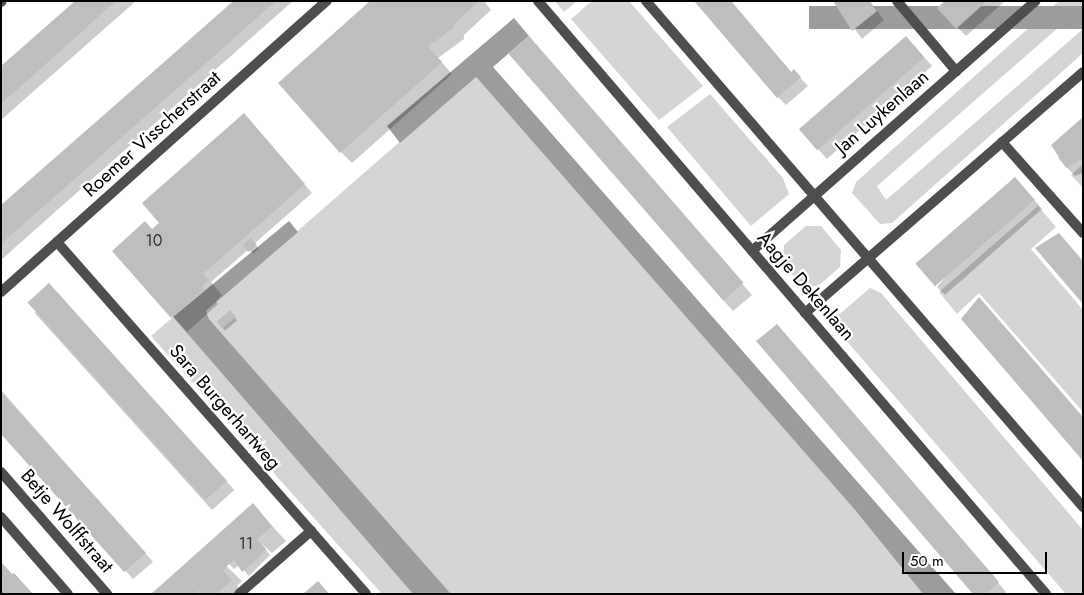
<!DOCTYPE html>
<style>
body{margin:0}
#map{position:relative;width:1084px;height:595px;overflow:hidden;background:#fff;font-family:Jost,sans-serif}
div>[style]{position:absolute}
.green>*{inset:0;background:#d5d5d5}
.water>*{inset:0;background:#9c9c9c;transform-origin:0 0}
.shadow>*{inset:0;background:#0003;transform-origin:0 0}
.building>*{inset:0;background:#bebebe;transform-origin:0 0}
.minor>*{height:10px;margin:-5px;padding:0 5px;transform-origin:5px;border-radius:5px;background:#4e4e4e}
.tertiary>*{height:10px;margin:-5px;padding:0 5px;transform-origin:5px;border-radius:5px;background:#4e4e4e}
span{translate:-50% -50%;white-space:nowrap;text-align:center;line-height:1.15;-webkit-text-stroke:4.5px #fff;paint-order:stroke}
.number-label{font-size:16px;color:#303030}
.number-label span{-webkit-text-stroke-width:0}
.street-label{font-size:19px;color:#000}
.frame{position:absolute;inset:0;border:2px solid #000;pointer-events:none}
.scale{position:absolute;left:902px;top:552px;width:145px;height:22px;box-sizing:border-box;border:2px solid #000;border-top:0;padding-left:6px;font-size:15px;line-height:18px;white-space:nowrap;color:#000;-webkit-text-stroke:4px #fff;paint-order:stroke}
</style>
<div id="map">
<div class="green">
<div style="clip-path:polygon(555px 1px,577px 1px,564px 12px)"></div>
<div style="clip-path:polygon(592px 1px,629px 1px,703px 86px,659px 120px,571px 19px)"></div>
<div style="clip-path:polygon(1059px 1px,1083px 1px,1083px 6px,877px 186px,886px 200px,1083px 29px,1083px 53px,892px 223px,880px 224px,852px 193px,856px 182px)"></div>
<div style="clip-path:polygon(475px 76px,855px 510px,923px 594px,451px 594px,209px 319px,206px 311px)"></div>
<div style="clip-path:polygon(710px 94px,783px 178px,789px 194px,751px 226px,667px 127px)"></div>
<div style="clip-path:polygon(1083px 164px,1083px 188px,1071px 175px)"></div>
<div style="clip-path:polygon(1038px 206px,1056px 227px,1031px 249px,1083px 310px,1083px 412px,979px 293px,957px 314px,939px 292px)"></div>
<div style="clip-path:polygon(806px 226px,821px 226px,841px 250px,840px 267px,818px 286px,804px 287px,783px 265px,784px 245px)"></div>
<div style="clip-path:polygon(870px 288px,881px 293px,1083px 530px,1083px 594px,1066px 594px,838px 331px,835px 318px)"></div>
<div style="clip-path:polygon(173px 317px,413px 594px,382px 594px,151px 336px)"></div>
</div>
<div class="water">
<div style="left:1083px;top:6px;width:23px;height:274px;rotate:90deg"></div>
<div style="clip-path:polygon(514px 18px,529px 36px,493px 67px,956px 594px,923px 594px,855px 510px,476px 77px,400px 143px,387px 126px)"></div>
<div style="clip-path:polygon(289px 221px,298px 232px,206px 311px,209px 319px,451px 594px,413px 594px,173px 317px)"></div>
</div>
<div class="shadow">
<div style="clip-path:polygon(77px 1px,136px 1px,1px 120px,1px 68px)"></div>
<div style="clip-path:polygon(233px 1px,293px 1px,1px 260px,1px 207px)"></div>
<div style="clip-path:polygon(372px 1px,484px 1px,491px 10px,464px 35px,464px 39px,438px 58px,452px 74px,352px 163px,341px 152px)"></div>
<div style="clip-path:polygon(731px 1px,792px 73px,794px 71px,808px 86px,786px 105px,778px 97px)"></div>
<div style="clip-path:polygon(835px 1px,870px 1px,884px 20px,862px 39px)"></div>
<div style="clip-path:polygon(947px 1px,1005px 1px,966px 36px,939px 8px)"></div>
<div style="clip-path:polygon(914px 46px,932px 66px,827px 159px,801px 130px)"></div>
<div style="clip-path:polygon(1083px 119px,1083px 173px,1075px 176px,1058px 158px)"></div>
<div style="clip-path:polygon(252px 123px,312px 193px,254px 244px,259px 248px,253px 254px,249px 249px,211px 282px,222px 295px,216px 301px,218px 304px,187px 332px,114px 251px,153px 230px)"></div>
<div style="clip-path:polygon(634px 158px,752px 295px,733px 311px,723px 300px)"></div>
<div style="clip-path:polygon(1023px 187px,1042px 209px,945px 295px,937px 287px)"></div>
<div style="left:57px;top:293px;width:265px;height:30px;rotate:48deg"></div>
<div style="left:230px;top:312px;width:11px;height:16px;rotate:49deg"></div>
<div style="clip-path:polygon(787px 336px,1006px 592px,1003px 594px,975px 594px)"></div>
<div style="clip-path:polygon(1px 390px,153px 562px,133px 579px,1px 432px)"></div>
<div style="clip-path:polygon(253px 505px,286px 541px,272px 553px,261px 543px,270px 555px,249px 576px,239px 565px,234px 569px,223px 558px,221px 561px,242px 581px,237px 586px,244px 594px,153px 594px)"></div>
</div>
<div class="building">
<div style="clip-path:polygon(75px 1px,116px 1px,1px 104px,1px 66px)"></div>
<div style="clip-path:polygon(234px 1px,276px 1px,1px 244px,1px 205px)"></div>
<div style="clip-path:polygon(370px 1px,479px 1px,454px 24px,453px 28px,428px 47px,442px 62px,340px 153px,278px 83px)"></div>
<div style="clip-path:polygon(694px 1px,731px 1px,791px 72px,794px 69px,801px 77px,777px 98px)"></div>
<div style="clip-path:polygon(833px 1px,869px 1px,877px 11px,852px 31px)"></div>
<div style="clip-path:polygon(945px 1px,987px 1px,956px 29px,937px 8px)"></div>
<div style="left:529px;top:36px;width:327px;height:27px;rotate:49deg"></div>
<div style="left:906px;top:36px;width:28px;height:142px;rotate:49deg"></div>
<div style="clip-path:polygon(244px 113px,305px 184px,203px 274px,209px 280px,202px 286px,205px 289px,171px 318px,112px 251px,145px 221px,152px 229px,159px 223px,142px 203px)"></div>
<div style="clip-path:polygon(1083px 117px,1083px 158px,1066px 168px,1051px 145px)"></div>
<div style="left:1015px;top:177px;width:30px;height:132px;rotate:49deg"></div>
<div style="clip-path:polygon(1059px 233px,1083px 261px,1083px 304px,1035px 248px)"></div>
<div style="left:251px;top:238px;width:9px;height:11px;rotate:49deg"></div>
<div style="left:49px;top:283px;width:266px;height:29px;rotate:48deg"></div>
<div style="clip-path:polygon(979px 297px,1083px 417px,1083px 461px,961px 319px)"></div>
<div style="left:230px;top:310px;width:9px;height:18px;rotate:49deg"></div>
<div style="clip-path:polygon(777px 324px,999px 582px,986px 594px,973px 594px,756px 341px)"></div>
<div style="clip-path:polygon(1px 392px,146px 553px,124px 572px,1px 434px)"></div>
<div style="clip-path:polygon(253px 503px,272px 526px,257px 539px,266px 549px,259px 557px,242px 572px,234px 560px,228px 565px,223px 571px,232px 580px,217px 594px,201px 594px,200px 590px,195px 594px,151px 594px)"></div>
<div style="clip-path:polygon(1px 562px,12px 574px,14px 573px,33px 594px,1px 594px)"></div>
<div style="clip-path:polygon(318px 581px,329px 594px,303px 594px)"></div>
</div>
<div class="minor">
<div style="left:538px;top:1px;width:781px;rotate:49.41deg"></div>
<div style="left:646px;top:1px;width:669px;rotate:49.18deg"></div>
<div style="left:897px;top:1px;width:92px;rotate:49.9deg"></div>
<div style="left:1002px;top:142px;width:122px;rotate:48.3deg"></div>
<div style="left:57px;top:242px;width:468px;rotate:48.7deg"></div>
<div style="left:752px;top:251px;width:378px;rotate:-41.4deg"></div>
<div style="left:1px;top:292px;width:437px;rotate:-41.8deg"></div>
<div style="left:805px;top:313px;width:368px;rotate:-40.9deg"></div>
<div style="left:1px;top:472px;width:162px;rotate:49deg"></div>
<div style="left:1px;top:517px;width:102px;rotate:49deg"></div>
<div style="left:239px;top:594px;width:96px;rotate:-41.2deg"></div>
</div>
<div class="tertiary">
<div style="left:1px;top:2px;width:1px;rotate:-45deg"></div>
</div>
<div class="number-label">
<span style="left:154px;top:241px">10</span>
<span style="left:246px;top:544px">11</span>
</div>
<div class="street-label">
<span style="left:882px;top:112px;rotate:-41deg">Jan Luykenlaan</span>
<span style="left:152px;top:134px;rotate:-42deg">Roemer Visscherstraat</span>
<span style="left:806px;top:286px;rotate:49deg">Aagje Dekenlaan</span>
<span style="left:225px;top:407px;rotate:49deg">Sara Burgerhartweg</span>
<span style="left:67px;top:521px;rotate:49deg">Betje Wolffstraat</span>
</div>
<div class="frame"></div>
<div class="scale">50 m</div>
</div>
